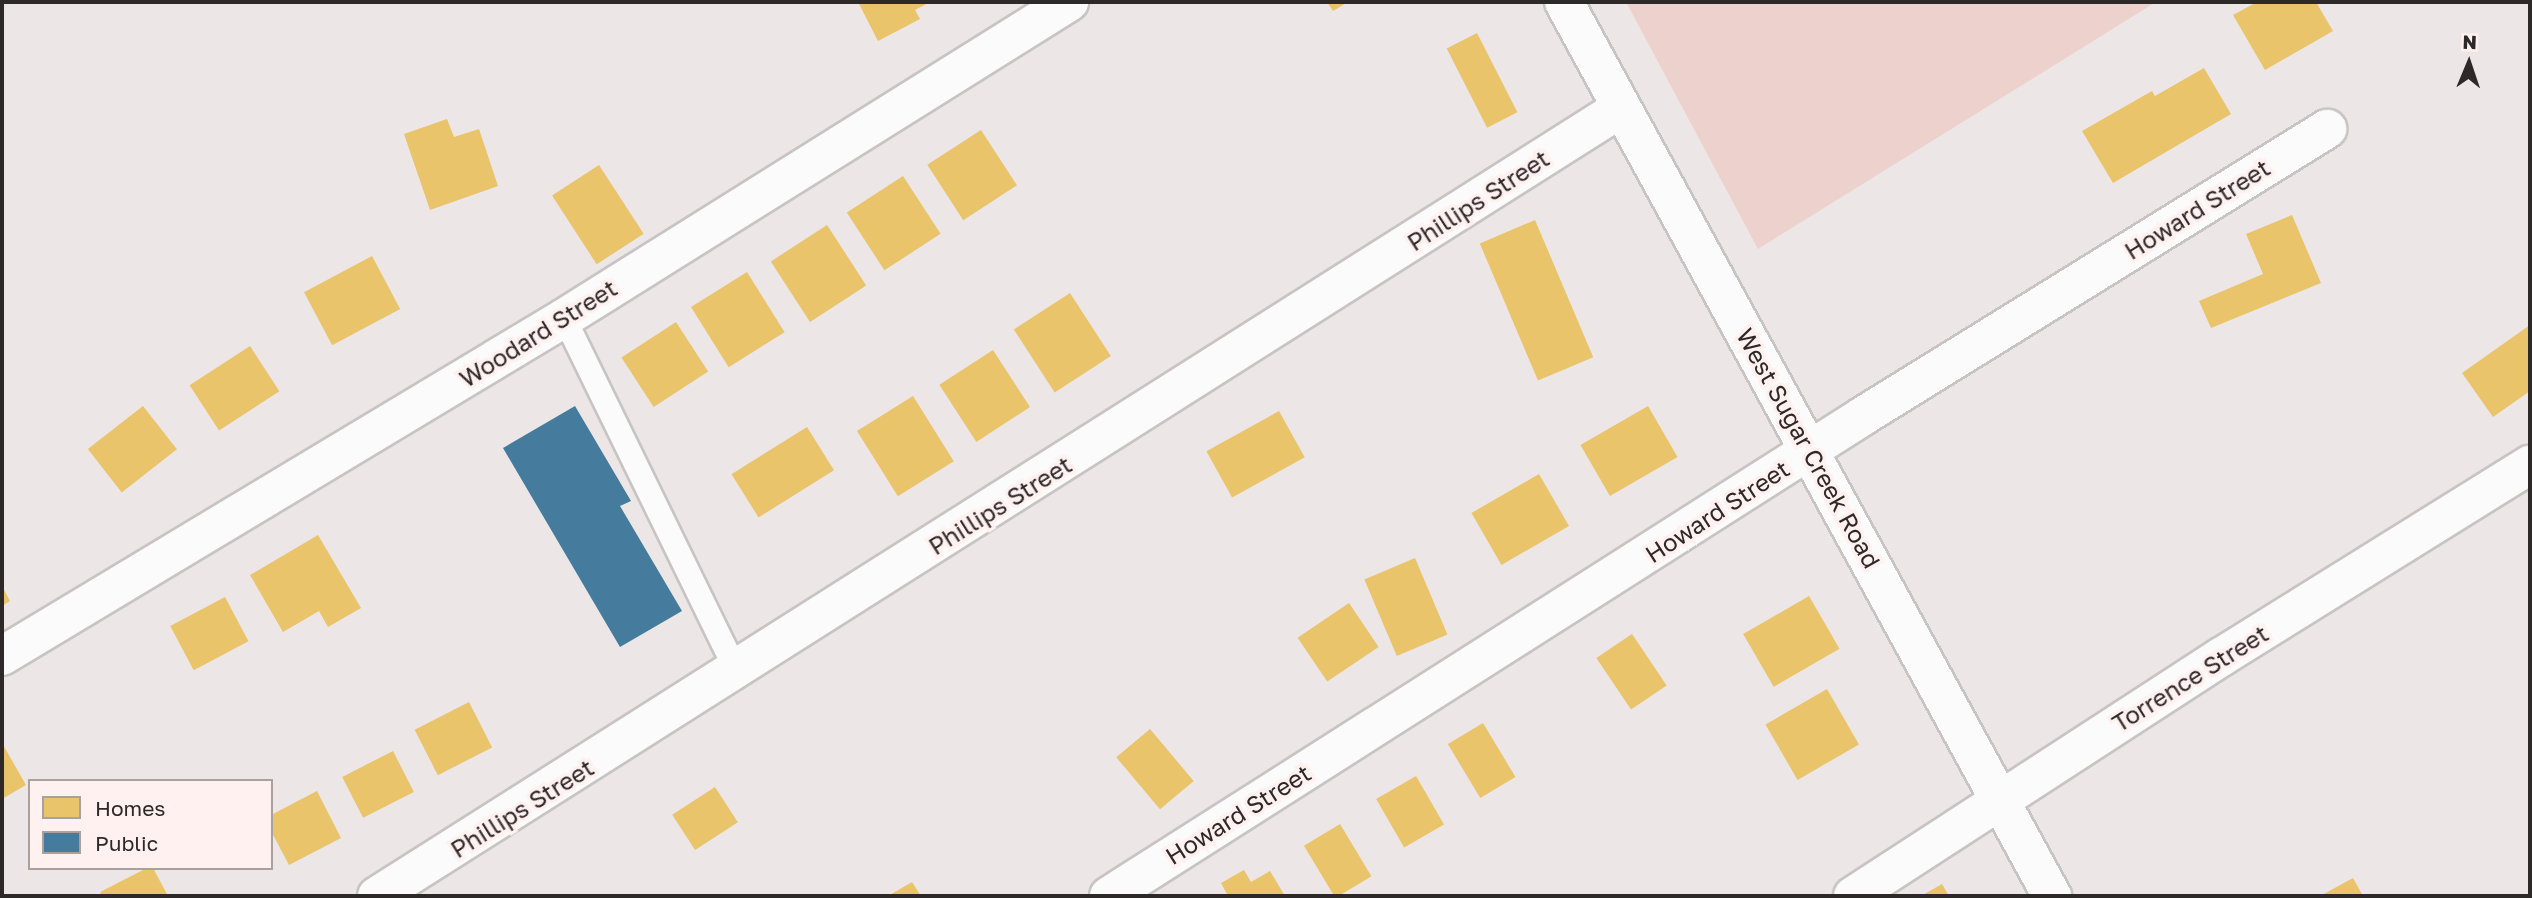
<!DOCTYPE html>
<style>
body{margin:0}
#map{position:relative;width:2532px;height:898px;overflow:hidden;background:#ece6e6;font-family:"Golos Text",sans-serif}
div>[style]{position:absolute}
.green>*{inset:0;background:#edd1cc}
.homes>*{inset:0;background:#e9c46a;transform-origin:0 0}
.public>*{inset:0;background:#457b9d}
.roads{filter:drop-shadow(2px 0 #c8c4c3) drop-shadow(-2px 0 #c8c4c3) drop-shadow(0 2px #c8c4c3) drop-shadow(0 -2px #c8c4c3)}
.service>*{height:23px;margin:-11.5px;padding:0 11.5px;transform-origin:11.5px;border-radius:11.5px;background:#fcfbfb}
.minor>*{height:38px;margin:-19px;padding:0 19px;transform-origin:19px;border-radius:19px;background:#fcfbfb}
.secondary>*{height:38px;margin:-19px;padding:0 19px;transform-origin:19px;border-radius:19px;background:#fcfbfb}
span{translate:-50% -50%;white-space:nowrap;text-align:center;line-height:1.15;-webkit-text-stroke:7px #fef1ef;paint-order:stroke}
.street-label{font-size:24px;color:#2d2928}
.frame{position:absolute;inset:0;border:4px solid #2d2928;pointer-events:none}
.legend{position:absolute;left:28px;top:779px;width:245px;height:91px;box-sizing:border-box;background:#fef1ef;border:2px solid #aaa19f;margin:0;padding:9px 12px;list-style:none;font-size:21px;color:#2d2928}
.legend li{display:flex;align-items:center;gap:14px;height:35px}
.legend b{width:35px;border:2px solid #aaa19f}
.north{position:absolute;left:2434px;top:28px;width:70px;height:70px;-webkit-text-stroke:5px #fef1ef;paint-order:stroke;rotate:2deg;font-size:19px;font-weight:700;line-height:28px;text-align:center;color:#2d2928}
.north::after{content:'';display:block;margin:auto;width:24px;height:32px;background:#2d2928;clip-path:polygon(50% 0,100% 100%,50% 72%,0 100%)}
</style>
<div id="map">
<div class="green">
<div style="clip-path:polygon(1626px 2px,2156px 2px,1758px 249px)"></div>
</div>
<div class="homes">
<div style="clip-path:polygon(858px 2px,930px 2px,915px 10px,920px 19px,878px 41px)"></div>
<div style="clip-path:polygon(1327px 2px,1348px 2px,1333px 11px)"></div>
<div style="clip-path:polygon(2257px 2px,2316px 2px,2333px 31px,2265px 70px,2233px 15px)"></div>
<div style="left:1477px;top:33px;width:89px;height:34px;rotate:63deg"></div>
<div style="clip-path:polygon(2204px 68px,2231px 114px,2113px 183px,2082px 131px,2152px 91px,2155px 96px)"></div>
<div style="clip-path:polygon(447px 119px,454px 137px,479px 129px,498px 186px,430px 210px,404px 134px)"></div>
<div style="left:981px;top:130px;width:66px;height:64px;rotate:57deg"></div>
<div style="left:599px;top:165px;width:82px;height:56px;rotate:57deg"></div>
<div style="left:903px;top:176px;width:69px;height:67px;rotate:57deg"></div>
<div style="clip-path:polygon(2292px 215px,2321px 283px,2211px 328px,2199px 301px,2263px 274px,2246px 234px)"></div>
<div style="left:1535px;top:220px;width:149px;height:60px;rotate:67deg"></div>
<div style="left:827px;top:225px;width:72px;height:67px;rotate:57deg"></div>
<div style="left:372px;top:256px;width:60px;height:77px;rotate:62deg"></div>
<div style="left:747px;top:272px;width:71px;height:66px;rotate:58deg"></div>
<div style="left:1070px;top:293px;width:75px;height:67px;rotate:57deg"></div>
<div style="left:676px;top:322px;width:59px;height:65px;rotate:57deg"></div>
<div style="clip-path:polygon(2530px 325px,2530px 391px,2493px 417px,2462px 373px)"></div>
<div style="left:250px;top:346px;width:54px;height:72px;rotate:57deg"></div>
<div style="left:993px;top:350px;width:68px;height:64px;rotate:57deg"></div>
<div style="left:913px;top:396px;width:77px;height:66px;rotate:58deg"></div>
<div style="left:143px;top:406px;width:55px;height:70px;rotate:52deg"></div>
<div style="left:1648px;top:406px;width:59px;height:78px;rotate:60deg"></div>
<div style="left:1279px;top:411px;width:53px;height:83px;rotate:61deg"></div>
<div style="left:807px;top:427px;width:51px;height:89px;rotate:58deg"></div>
<div style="left:1539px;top:474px;width:60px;height:78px;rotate:60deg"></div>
<div style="clip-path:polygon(318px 535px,361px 608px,328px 627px,319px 611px,283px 632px,250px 575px)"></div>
<div style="left:1415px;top:558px;width:83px;height:55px;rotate:67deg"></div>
<div style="clip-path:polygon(2px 586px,10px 601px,2px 606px)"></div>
<div style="left:1809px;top:596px;width:61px;height:76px;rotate:60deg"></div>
<div style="left:225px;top:597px;width:50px;height:62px;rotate:62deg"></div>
<div style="left:1349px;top:603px;width:53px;height:62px;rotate:56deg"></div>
<div style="left:1632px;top:634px;width:62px;height:43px;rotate:56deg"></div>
<div style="left:1827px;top:689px;width:64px;height:71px;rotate:60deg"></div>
<div style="left:469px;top:702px;width:51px;height:61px;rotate:63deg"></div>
<div style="left:1483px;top:723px;width:63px;height:41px;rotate:59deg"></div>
<div style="left:1150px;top:729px;width:68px;height:44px;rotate:50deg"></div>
<div style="clip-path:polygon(2px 743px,26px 785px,2px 799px)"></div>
<div style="left:393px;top:751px;width:46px;height:57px;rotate:63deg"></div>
<div style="left:1416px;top:776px;width:56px;height:46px;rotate:60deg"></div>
<div style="left:715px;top:787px;width:42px;height:51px;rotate:57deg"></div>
<div style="clip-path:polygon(317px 791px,341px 838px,289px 865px,271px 831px,271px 815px)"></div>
<div style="left:1340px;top:824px;width:61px;height:42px;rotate:59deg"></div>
<div style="clip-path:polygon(147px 868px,153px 868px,168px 896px,102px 896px,100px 892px)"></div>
<div style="clip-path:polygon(1244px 870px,1251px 882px,1270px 871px,1285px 896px,1228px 896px,1221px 883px)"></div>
<div style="clip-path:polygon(2353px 878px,2363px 896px,2320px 896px)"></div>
<div style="clip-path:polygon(912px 882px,921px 896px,888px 896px)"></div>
<div style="clip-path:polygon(1942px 884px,1949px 896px,1921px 896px)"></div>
</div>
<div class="public">
<div style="clip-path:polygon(575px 406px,631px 501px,620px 506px,682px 611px,620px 647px,503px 448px)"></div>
</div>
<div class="roads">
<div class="service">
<div style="left:564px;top:318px;width:394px;rotate:64deg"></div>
</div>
<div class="minor">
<div style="left:2px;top:656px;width:656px;rotate:-31.02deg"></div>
<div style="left:564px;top:318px;width:596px;rotate:-32.04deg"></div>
<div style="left:377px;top:896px;width:1473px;rotate:-32.35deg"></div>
<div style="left:1109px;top:896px;width:894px;rotate:-32.48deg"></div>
<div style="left:1863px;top:416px;width:546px;rotate:-31.74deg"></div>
<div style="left:1853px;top:896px;width:439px;rotate:-33deg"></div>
<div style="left:2221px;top:657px;width:364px;rotate:-31.9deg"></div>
</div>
<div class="secondary">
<div style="left:1564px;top:2px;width:1019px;rotate:61.37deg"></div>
</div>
</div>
<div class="street-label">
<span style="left:1478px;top:200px;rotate:-33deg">Phillips Street</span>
<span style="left:2197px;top:209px;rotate:-32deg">Howard Street</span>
<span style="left:538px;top:333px;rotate:-32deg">Woodard Street</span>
<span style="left:1809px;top:448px;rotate:61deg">West Sugar Creek Road</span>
<span style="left:1000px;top:505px;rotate:-32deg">Phillips Street</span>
<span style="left:1717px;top:511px;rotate:-33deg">Howard Street</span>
<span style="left:2190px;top:678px;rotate:-32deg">Torrence Street</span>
<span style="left:522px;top:808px;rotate:-32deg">Phillips Street</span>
<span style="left:1238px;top:814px;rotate:-32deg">Howard Street</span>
</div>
<div class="frame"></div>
<ul class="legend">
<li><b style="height:19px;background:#e9c46a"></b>Homes</li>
<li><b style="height:19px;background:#457b9d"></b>Public</li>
</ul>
<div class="north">N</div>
</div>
